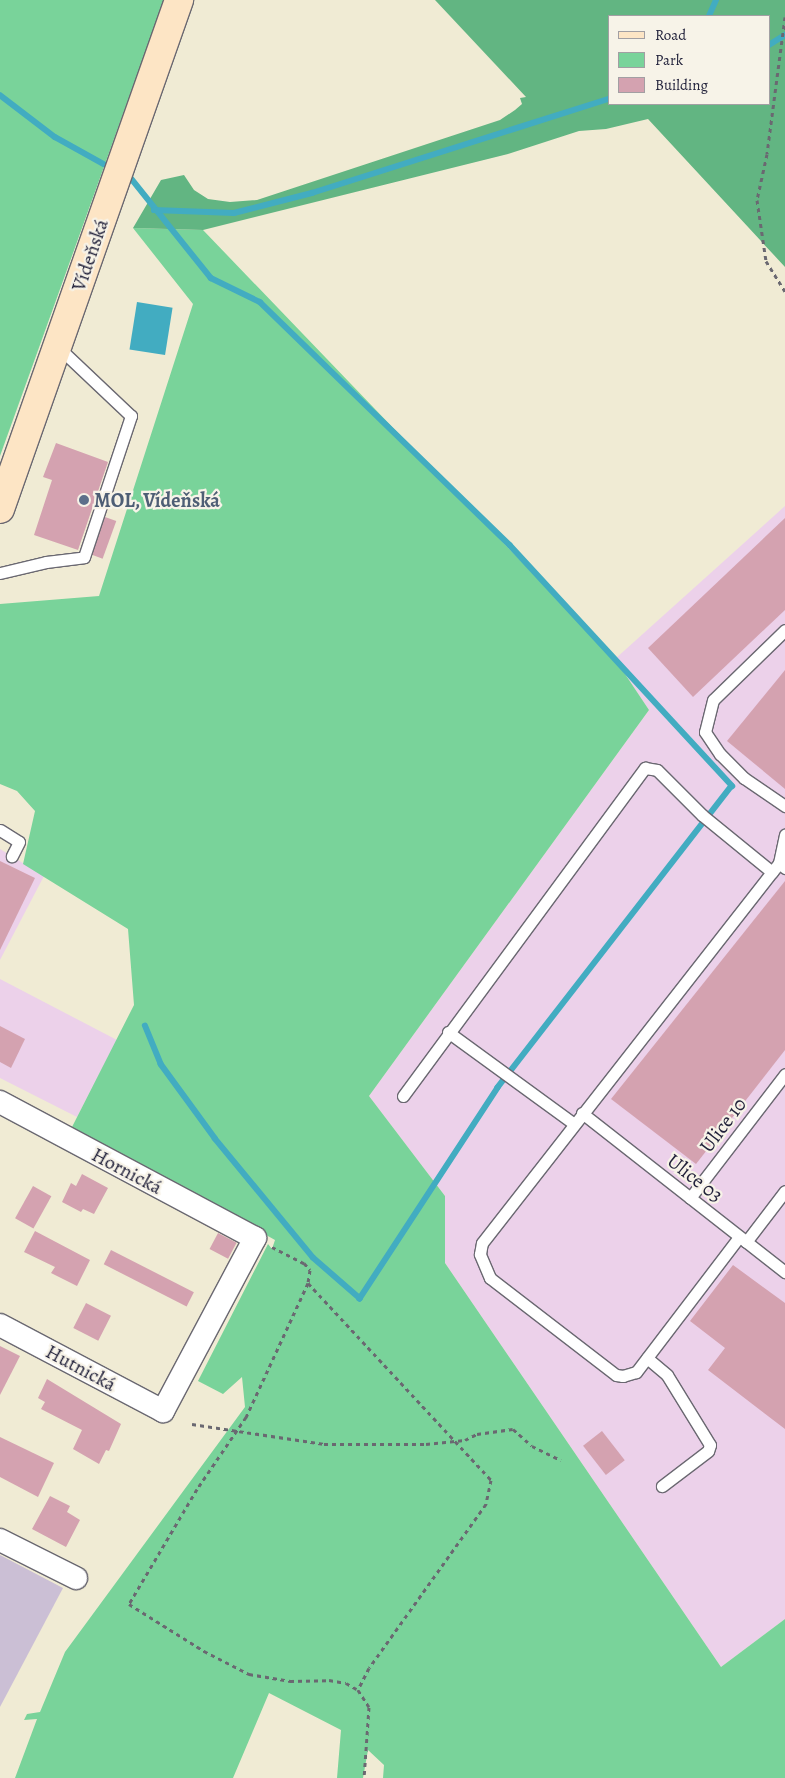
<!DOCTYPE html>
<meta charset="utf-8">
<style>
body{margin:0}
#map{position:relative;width:785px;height:1778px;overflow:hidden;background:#f0ebd4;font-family:Alegreya,serif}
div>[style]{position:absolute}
.built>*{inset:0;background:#ecd1ea}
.industrial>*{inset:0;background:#cbbfd5}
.green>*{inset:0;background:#79d39a}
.forest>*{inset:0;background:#62b582}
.water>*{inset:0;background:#42acc1;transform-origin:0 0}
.stream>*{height:5.5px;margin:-2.75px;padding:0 2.75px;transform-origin:2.75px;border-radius:2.75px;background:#42acc1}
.building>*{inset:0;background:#d4a2b0;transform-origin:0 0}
.path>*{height:3px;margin-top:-1.5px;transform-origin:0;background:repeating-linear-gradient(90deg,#6a6871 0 4px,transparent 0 8px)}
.roads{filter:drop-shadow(1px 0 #6a6871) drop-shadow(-1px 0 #6a6871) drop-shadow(0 1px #6a6871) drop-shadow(0 -1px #6a6871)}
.service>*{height:11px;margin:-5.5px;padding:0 5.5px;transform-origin:5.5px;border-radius:5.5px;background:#fff}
.minor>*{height:22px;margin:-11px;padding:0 11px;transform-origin:11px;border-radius:11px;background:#fff}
.secondary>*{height:28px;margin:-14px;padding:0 14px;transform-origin:14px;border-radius:14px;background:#fde5c5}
.dots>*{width:14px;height:14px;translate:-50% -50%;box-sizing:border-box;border:2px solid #f7f3e8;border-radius:50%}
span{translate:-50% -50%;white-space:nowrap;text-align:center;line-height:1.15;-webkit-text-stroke:4.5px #f7f3e8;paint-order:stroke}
.street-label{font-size:20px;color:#22223b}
.service-label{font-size:20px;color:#4e5e75;font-weight:700}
.left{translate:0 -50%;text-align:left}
.legend{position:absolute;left:608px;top:15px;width:162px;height:90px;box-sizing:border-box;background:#f7f3e8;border:1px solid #a29fa3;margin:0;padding:6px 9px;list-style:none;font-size:15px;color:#22223b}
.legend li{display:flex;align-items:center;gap:10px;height:25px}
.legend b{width:25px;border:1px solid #a29fa3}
</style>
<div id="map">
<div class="built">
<div style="clip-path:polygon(785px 506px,785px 1619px,721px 1667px,445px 1263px,445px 1196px,369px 1096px,649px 710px,615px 659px)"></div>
<div style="clip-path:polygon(0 849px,44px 876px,0 960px)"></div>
<div style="clip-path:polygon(0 979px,117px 1040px,77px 1117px,0 1078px)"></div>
</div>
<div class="industrial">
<div style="clip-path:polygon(0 1555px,63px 1588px,0 1707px)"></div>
</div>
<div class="green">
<div style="clip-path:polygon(0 0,164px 0,0 456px)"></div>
<div style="clip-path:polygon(133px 228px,203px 230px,615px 659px,649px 710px,369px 1096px,445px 1196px,445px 1263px,721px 1667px,785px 1619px,785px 1778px,383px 1778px,384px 1765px,368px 1750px,363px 1778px,337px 1778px,341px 1730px,269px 1693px,233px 1778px,15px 1778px,37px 1719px,24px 1720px,27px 1714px,40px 1712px,65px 1652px,245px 1407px,242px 1377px,223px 1394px,198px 1381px,268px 1244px,272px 1249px,275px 1240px,72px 1127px,134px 1005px,128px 929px,23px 864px,35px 811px,17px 791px,0 784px,0 604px,99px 596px,193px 304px)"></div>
</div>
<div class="forest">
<div style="clip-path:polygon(evenodd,435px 0,785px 0,785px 267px,648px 119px,606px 129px,579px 131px,508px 154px,203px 230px,133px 228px,161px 180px,184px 175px,194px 190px,208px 199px,230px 202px,257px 200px,500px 120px,515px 110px,522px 104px,520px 98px,526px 97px,435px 0,609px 16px,769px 16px,769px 104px,609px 104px,609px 16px)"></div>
</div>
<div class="water">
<div style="left:137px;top:302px;width:36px;height:48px;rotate:9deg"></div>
</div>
<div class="stream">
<div style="left:709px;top:16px;width:17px;rotate:-66deg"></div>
<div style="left:769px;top:45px;width:19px;rotate:-32deg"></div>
<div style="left:0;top:95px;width:69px;rotate:37.4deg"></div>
<div style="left:55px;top:137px;width:56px;rotate:28.9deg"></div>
<div style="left:131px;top:178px;width:128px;rotate:51.3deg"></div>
<div style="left:211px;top:278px;width:55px;rotate:26.1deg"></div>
<div style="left:260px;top:302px;width:349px;rotate:44.2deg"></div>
<div style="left:510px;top:545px;width:328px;rotate:47.3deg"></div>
<div style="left:732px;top:786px;width:382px;rotate:127.8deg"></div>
<div style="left:498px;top:1088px;width:252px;rotate:123.2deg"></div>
<div style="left:360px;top:1299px;width:62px;rotate:-138.9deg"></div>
<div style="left:313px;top:1258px;width:154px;rotate:-129.5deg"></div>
<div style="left:215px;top:1139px;width:92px;rotate:-126.1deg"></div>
<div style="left:161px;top:1065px;width:42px;rotate:-112.3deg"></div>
<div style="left:154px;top:210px;width:80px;rotate:2.1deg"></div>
<div style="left:234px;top:213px;width:81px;rotate:-14.4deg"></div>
<div style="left:312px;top:193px;width:312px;rotate:-17.6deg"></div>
</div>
<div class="building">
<div style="clip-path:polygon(56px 443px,108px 462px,78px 550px,34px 535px,52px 480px,43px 477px)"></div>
<div style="left:105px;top:517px;width:12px;height:40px;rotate:20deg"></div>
<div style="clip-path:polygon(785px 518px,785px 610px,693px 697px,648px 648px)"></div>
<div style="clip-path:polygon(785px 670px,785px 789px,727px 741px)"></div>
<div style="clip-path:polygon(0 861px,35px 878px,0 950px)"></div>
<div style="clip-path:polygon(785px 881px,785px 1050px,696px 1164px,611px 1099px)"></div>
<div style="clip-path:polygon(0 1026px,25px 1039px,11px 1068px,0 1062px)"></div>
<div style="clip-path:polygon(82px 1174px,108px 1188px,94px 1214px,83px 1209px,81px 1212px,62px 1202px,71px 1183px,76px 1186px)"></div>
<div style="left:33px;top:1186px;width:21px;height:37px;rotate:29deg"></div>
<div style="clip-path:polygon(35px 1231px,90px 1260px,77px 1286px,51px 1273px,55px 1267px,24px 1252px)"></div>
<div style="left:218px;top:1233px;width:21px;height:18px;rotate:28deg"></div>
<div style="left:111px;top:1250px;width:93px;height:16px;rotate:27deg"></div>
<div style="clip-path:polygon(733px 1265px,785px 1303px,785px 1429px,708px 1370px,725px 1348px,690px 1321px)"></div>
<div style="left:86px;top:1303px;width:28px;height:28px;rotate:27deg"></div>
<div style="clip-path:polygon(0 1346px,20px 1356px,0 1395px)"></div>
<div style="clip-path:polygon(47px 1379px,121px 1424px,109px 1451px,106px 1450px,99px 1464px,73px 1449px,82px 1430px,41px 1409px,45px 1402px,38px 1398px)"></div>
<div style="left:602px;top:1431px;width:37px;height:24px;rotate:52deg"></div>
<div style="clip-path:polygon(0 1437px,54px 1463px,38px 1497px,0 1477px)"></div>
<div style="clip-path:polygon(50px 1496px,70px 1506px,67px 1512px,80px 1520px,66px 1547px,32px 1529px)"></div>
</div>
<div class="path">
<div style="left:785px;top:17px;width:138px;rotate:97.5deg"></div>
<div style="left:767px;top:154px;width:47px;rotate:102.3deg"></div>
<div style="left:757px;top:200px;width:62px;rotate:81.6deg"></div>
<div style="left:766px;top:261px;width:36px;rotate:58deg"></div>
<div style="left:272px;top:1247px;width:36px;rotate:27deg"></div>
<div style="left:304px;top:1263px;width:9px;rotate:49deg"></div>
<div style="left:310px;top:1270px;width:13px;rotate:99deg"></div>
<div style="left:308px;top:1283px;width:148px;rotate:114.8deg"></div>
<div style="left:246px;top:1417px;width:87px;rotate:124.2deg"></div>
<div style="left:197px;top:1489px;width:134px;rotate:120.6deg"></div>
<div style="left:129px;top:1604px;width:89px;rotate:32.1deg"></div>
<div style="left:204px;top:1651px;width:51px;rotate:27.1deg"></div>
<div style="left:249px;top:1674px;width:42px;rotate:9.7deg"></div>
<div style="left:290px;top:1681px;width:39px;rotate:-1deg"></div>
<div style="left:329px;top:1680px;width:17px;rotate:10deg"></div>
<div style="left:346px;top:1683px;width:14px;rotate:30deg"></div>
<div style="left:358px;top:1690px;width:20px;rotate:57deg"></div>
<div style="left:369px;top:1707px;width:71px;rotate:94deg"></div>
<div style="left:308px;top:1283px;width:269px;rotate:47.1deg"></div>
<div style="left:491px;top:1480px;width:25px;rotate:102deg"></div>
<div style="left:486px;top:1504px;width:201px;rotate:125.5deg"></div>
<div style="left:369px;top:1668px;width:25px;rotate:117deg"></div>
<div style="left:192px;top:1424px;width:134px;rotate:8.6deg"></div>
<div style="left:324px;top:1444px;width:102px"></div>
<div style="left:426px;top:1444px;width:39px;rotate:-6deg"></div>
<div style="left:465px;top:1440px;width:13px;rotate:-27deg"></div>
<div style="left:477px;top:1434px;width:36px;rotate:-8deg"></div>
<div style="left:513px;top:1429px;width:25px;rotate:42deg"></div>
<div style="left:532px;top:1446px;width:32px;rotate:26deg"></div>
</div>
<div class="roads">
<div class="service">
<div style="left:0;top:573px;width:47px;rotate:-13.4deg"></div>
<div style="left:46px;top:562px;width:38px;rotate:-7deg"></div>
<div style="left:84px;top:557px;width:149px;rotate:-71.6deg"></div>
<div style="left:131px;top:416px;width:100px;rotate:-136.6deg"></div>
<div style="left:785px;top:630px;width:100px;rotate:135.8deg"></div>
<div style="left:713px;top:700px;width:33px;rotate:104deg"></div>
<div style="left:705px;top:732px;width:27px;rotate:56deg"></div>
<div style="left:720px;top:754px;width:34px;rotate:45deg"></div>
<div style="left:744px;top:778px;width:50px;rotate:34.3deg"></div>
<div style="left:0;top:830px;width:22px;rotate:32deg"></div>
<div style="left:19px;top:842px;width:16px;rotate:117deg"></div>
<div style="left:779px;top:863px;width:29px;rotate:-78deg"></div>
<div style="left:448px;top:1032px;width:156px;rotate:36.1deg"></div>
<div style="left:403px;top:1096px;width:408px;rotate:-53.6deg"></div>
<div style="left:645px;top:768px;width:12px;rotate:9deg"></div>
<div style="left:657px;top:770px;width:64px;rotate:45deg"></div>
<div style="left:702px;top:815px;width:90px;rotate:39.2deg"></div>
<div style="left:582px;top:1113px;width:258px;rotate:38.1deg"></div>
<div style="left:690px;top:1198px;width:156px;rotate:-52.5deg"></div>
<div style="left:739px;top:1237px;width:170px;rotate:127.3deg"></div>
<div style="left:636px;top:1372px;width:14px;rotate:163deg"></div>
<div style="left:623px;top:1376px;width:7px;rotate:-172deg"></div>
<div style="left:616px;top:1375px;width:159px;rotate:-142.4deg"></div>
<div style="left:490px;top:1278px;width:26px;rotate:-113deg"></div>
<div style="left:480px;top:1254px;width:11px;rotate:-80deg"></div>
<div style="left:482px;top:1243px;width:471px;rotate:-52deg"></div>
<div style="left:772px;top:872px;width:11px;rotate:-52deg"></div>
<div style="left:779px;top:863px;width:8px;rotate:40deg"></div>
<div style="left:746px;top:1242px;width:64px;rotate:-52.6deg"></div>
<div style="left:647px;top:1358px;width:26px;rotate:40deg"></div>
<div style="left:667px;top:1375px;width:82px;rotate:58.4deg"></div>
<div style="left:710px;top:1445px;width:6px;rotate:108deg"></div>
<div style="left:708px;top:1451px;width:58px;rotate:142.7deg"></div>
</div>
<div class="minor">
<div style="left:0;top:1102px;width:289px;rotate:28.1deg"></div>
<div style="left:255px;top:1238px;width:196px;rotate:118deg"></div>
<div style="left:163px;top:1411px;width:184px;rotate:-152.2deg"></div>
<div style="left:0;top:1540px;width:85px;rotate:26.6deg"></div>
</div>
<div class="secondary">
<div style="left:0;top:509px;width:540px;rotate:-70.62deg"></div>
</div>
</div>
<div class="dots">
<div style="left:84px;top:500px;background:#5c6f8a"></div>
</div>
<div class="street-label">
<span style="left:90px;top:255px;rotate:-71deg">Vídeňská</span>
<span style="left:723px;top:1125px;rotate:-53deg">Ulice 10</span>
<span style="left:127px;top:1171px;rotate:28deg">Hornická</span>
<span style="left:695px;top:1178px;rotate:38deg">Ulice 03</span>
<span style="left:81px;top:1368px;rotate:28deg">Hutnická</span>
</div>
<div class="service-label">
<span class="left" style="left:94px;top:500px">MOL, Vídeňská</span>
</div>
<ul class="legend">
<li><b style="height:6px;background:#fde5c5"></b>Road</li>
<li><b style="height:14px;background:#79d39a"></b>Park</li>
<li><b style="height:14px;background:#d4a2b0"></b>Building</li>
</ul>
</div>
